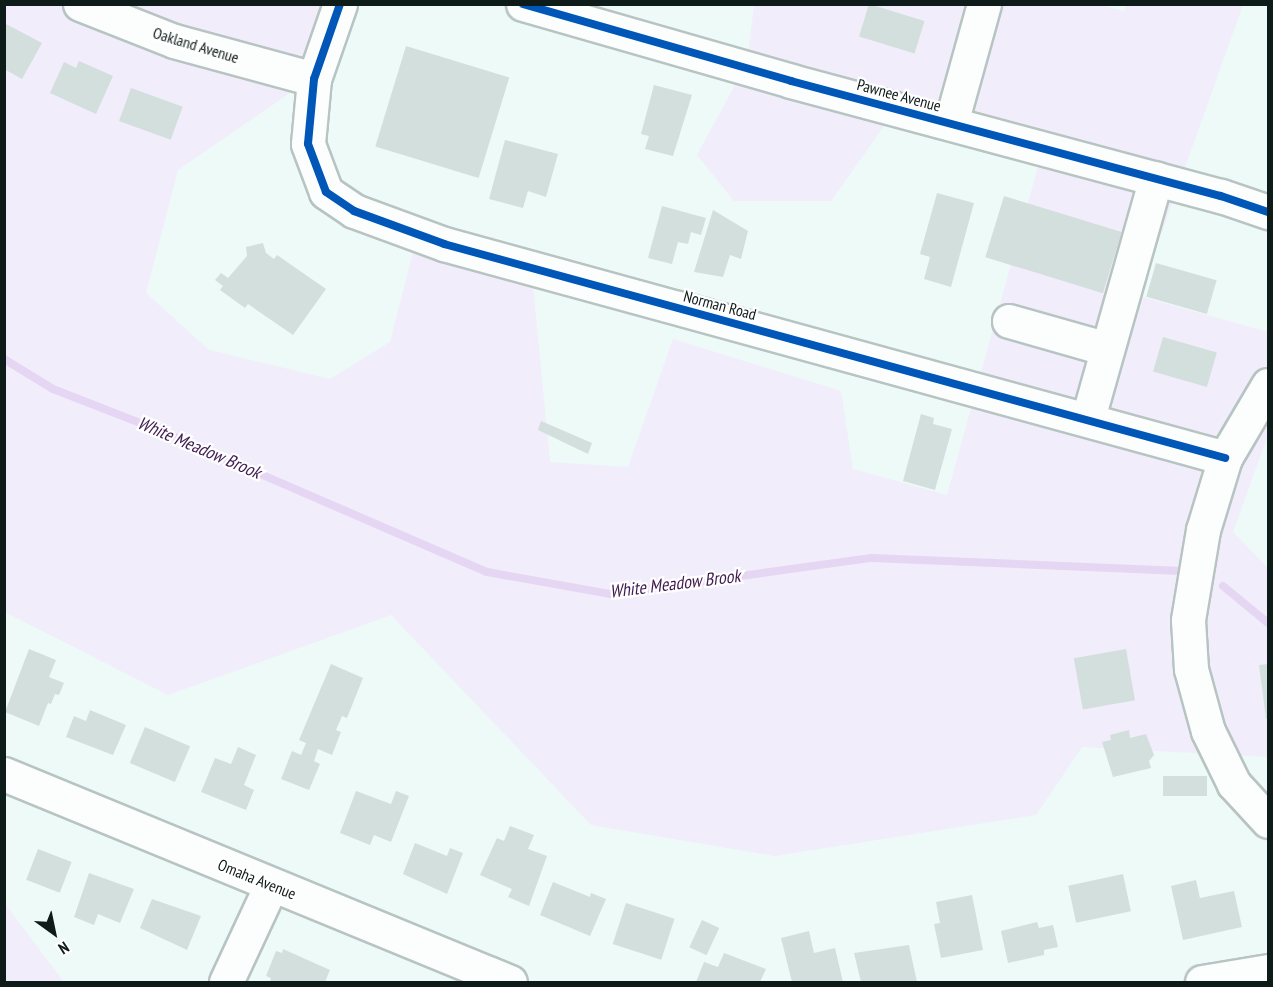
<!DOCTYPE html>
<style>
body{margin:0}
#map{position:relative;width:1273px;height:987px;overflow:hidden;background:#edfaf8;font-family:"PT Sans Narrow",sans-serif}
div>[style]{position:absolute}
.green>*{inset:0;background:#f1edfb}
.stream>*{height:8px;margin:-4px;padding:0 4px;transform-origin:4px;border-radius:4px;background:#e5d6f3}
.building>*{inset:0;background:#d2dfdd;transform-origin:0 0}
.roads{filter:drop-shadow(2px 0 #b7c4c2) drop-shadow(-2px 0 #b7c4c2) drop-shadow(0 2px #b7c4c2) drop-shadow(0 -2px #b7c4c2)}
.minor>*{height:33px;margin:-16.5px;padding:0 16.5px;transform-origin:16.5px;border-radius:16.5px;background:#fcfefe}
.cycleway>*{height:8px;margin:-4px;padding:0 4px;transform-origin:4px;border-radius:4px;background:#0057b8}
span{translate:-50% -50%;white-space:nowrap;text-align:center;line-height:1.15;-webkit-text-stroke:4.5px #fff;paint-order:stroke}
.street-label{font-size:16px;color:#0d1b19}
.water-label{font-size:18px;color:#3f1b4f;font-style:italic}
.frame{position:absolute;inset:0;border:6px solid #0d1b19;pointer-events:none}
.north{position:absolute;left:24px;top:903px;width:60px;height:60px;-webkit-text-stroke:4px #fff;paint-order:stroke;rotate:147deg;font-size:16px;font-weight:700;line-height:24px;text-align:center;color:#0d1b19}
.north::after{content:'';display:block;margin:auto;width:21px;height:27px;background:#0d1b19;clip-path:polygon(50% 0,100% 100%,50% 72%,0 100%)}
</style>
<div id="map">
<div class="green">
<div style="clip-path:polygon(1096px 4px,1124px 11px,1126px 5px,1243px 5px,1139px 296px,1268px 332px,1268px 435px,1233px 532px,1268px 568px,1268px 757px,1082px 747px,1036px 815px,775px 856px,591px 825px,391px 615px,168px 695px,5px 612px,4px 5px,354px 5px,319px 73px,178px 170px,146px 293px,209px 350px,330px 379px,390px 342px,418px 233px,531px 265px,550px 462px,628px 467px,673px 339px,841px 391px,853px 469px,947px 495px,1041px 156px,901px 102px,831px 201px,734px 201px,697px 155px,747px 63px,754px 5px)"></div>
<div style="clip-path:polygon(4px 904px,5px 904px,64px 982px,5px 982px)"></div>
</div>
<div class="stream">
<div style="left:4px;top:359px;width:57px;rotate:31.5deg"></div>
<div style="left:53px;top:389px;width:116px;rotate:21.3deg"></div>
<div style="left:161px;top:431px;width:355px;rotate:23.4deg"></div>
<div style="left:487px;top:572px;width:126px;rotate:10.1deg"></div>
<div style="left:611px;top:594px;width:263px;rotate:-7.9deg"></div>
<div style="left:872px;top:558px;width:304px;rotate:2.4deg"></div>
<div style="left:1223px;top:586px;width:58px;rotate:39.4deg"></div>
</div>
<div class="building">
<div style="left:869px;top:4px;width:58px;height:34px;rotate:17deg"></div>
<div style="clip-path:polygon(4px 23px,42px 43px,22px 79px,4px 69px)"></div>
<div style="left:406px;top:46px;width:108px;height:105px;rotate:17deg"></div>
<div style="clip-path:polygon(79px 61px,113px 76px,96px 114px,50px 93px,64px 62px,76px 68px)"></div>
<div style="clip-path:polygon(654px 85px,692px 95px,673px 156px,645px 149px,649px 136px,641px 134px)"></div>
<div style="left:131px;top:88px;width:55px;height:35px;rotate:20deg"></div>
<div style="clip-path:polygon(505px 140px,558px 154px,546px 197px,528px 191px,523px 208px,489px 199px)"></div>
<div style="clip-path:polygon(937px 193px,974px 203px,951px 287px,924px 279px,930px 257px,920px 254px)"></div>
<div style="left:1004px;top:196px;width:123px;height:64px;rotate:17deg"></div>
<div style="clip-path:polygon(662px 206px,706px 218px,701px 235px,691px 232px,688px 244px,678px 242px,672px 264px,648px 258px)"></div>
<div style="clip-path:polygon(713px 210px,748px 231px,741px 259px,730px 255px,723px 277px,694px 272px)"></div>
<div style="clip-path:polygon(263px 243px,266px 253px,274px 259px,277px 255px,326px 289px,293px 335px,248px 304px,245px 308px,220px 290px,223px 286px,215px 280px,221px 273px,228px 278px,247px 256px,246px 247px)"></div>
<div style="left:1156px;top:263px;width:63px;height:35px;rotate:16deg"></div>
<div style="left:1163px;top:337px;width:56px;height:36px;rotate:16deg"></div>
<div style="clip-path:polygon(921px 414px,934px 418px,933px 424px,952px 429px,935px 490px,903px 481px)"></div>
<div style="clip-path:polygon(541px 421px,592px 443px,588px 454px,538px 430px)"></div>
<div style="clip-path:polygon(29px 649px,56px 660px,49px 677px,64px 683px,59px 695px,55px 694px,51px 704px,48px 703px,39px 726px,5px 712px)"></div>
<div style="left:1126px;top:649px;width:52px;height:53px;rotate:80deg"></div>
<div style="clip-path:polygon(331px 664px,363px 678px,347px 718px,342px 716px,336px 730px,341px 732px,332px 755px,318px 749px,314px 761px,320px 764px,309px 790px,281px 779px,292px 751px,301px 755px,306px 743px,299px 740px)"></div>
<div style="clip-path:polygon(1268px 664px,1268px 719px,1266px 719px,1259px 665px)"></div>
<div style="clip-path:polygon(90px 710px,126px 725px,113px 755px,66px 737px,74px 716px,86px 721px)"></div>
<div style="left:145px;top:727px;width:49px;height:39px;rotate:23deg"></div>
<div style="clip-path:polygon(1129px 730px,1130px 738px,1146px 734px,1154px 755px,1149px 761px,1151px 768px,1113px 777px,1102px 742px,1111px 740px,1110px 735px)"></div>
<div style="clip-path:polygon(238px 747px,256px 755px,244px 785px,254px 790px,246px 810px,201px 792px,215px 758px,231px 764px)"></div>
<div style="left:1207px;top:776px;width:20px;height:44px;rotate:90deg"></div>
<div style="clip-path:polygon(356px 791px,391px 804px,396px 791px,409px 796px,391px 842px,374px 835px,370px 845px,340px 833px)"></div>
<div style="clip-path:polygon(510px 826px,534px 835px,528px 849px,547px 856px,529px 906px,508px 897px,512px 889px,480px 875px,497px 838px,504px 841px)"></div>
<div style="clip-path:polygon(415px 843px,447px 856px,450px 848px,463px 853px,447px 894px,403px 874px)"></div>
<div style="left:38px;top:849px;width:36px;height:33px;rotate:21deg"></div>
<div style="clip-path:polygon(89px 873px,134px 889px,120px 923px,98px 914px,94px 925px,74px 917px)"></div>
<div style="left:1123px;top:874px;width:38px;height:56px;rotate:78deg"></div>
<div style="clip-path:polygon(1196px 880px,1200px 898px,1234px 891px,1242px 927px,1183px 940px,1171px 886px)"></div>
<div style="clip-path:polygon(553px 882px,590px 897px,591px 893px,606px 899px,590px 936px,540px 915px)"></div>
<div style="clip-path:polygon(972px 895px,983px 950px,941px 958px,934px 924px,940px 923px,936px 902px)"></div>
<div style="clip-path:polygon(152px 899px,201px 916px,187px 950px,140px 928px)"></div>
<div style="left:626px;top:903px;width:51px;height:43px;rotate:18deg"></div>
<div style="left:702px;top:920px;width:19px;height:30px;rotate:25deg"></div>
<div style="clip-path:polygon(1037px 922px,1039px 928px,1053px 925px,1058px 947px,1044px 950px,1044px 955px,1008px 963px,1001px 931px)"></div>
<div style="clip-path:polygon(809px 931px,814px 953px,835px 948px,843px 982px,792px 982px,781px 938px)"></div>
<div style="clip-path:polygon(909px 945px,917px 982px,861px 982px,854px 953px)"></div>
<div style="clip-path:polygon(283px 949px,330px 970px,325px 982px,270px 982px,271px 978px,266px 976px,276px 951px,282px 953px)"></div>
<div style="clip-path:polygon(724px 953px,766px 969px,760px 982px,696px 982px,704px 962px,718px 967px)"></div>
</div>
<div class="roads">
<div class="minor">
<div style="left:80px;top:4px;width:101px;rotate:21.5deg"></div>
<div style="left:174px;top:41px;width:145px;rotate:15.2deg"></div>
<div style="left:340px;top:4px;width:79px;rotate:109.1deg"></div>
<div style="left:314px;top:79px;width:65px;rotate:95.3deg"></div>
<div style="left:308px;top:144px;width:51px;rotate:69.4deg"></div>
<div style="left:326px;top:192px;width:34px;rotate:34deg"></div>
<div style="left:354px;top:211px;width:96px;rotate:20.1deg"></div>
<div style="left:444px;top:244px;width:810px;rotate:15.32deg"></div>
<div style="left:523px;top:4px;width:279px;rotate:16deg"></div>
<div style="left:791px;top:81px;width:445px;rotate:15deg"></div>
<div style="left:1221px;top:196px;width:50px;rotate:18.8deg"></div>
<div style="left:951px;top:123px;width:123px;rotate:-74.5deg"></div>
<div style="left:1009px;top:321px;width:102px;rotate:15.9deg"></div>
<div style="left:1268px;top:385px;width:85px;rotate:120.5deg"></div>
<div style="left:1225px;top:458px;width:75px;rotate:107deg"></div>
<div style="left:1203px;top:530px;width:91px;rotate:99.5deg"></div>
<div style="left:1188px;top:620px;width:49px;rotate:86.5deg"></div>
<div style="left:1191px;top:669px;width:64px;rotate:74.7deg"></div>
<div style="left:1208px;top:731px;width:59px;rotate:63.9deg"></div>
<div style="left:1234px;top:784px;width:50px;rotate:47.4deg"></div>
<div style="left:1088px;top:418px;width:249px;rotate:-74.2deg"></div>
<div style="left:4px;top:774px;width:547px;rotate:22.35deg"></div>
<div style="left:226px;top:982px;width:99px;rotate:-65deg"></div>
<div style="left:268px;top:892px;width:8px;rotate:-97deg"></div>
<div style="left:1202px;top:982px;width:67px;rotate:-9.5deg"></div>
</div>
</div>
<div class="cycleway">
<div style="left:340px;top:4px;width:79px;rotate:109.1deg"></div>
<div style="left:314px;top:79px;width:65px;rotate:95.3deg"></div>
<div style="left:308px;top:144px;width:51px;rotate:69.4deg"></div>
<div style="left:326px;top:192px;width:34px;rotate:34deg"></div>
<div style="left:354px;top:211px;width:96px;rotate:20.1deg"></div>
<div style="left:444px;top:244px;width:810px;rotate:15.32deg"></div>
<div style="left:523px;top:4px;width:279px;rotate:16deg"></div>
<div style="left:791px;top:81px;width:445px;rotate:15deg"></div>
<div style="left:1221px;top:196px;width:50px;rotate:18.8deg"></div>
</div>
<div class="street-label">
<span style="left:196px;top:45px;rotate:17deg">Oakland Avenue</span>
<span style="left:899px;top:95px;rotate:15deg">Pawnee Avenue</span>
<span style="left:720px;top:305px;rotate:15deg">Norman Road</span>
<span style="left:257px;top:879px;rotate:22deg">Omaha Avenue</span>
</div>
<div class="water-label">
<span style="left:199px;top:448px;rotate:23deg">White Meadow Brook</span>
<span style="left:675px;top:584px;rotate:-7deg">White Meadow Brook</span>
</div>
<div class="frame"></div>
<div class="north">N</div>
</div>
